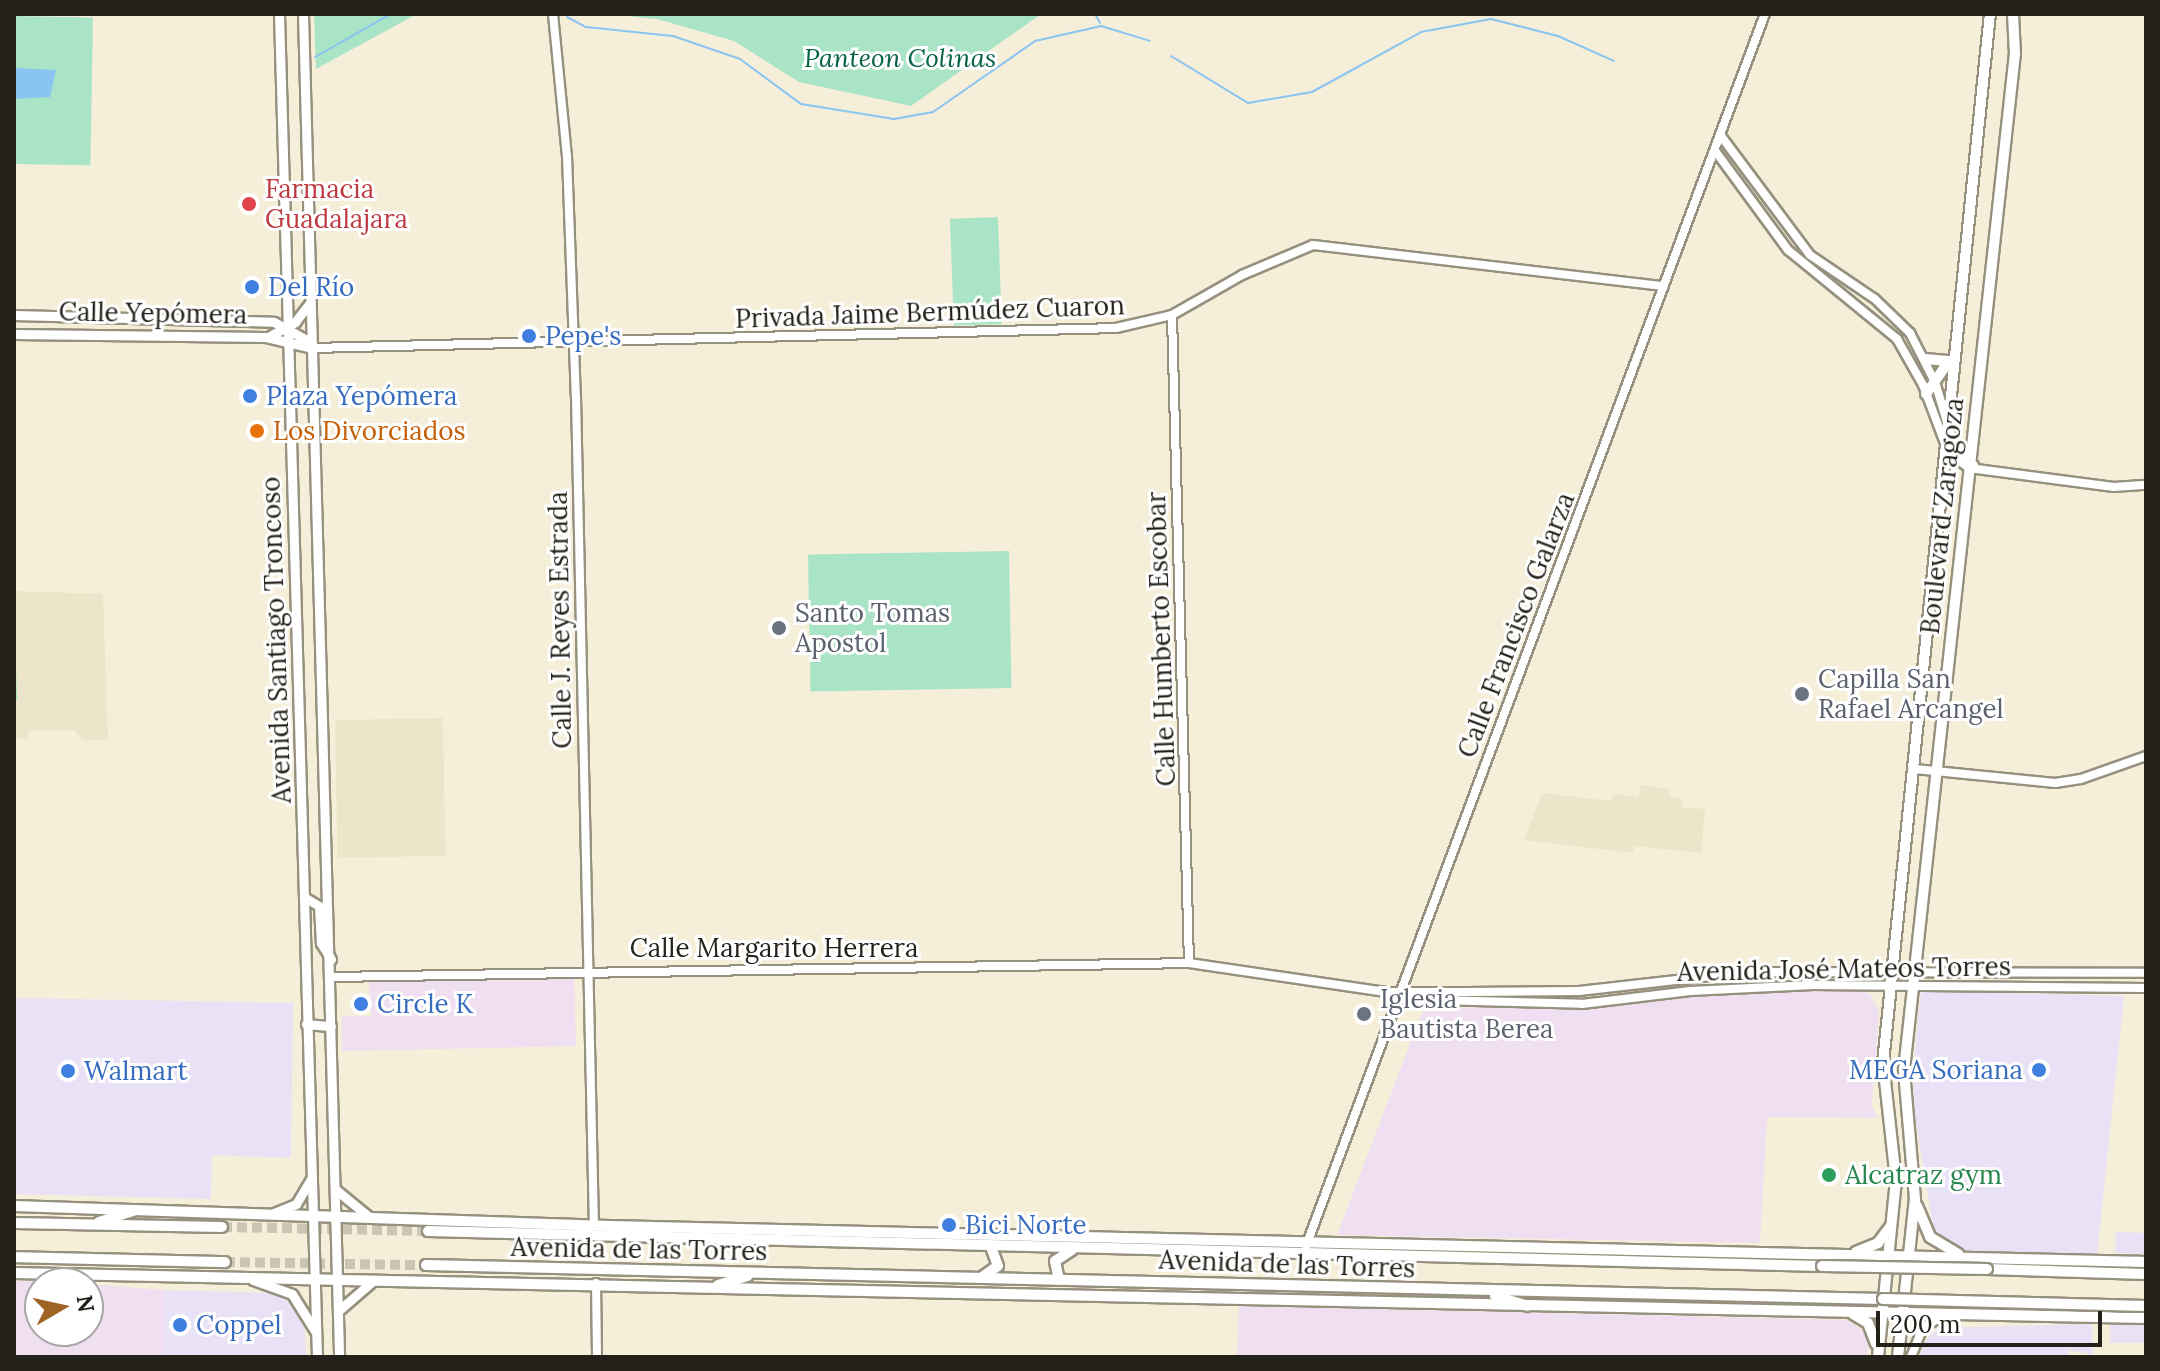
<!DOCTYPE html>
<meta charset="utf-8">
<style>
body{margin:0}
#map{position:relative;width:2160px;height:1371px;overflow:hidden;background:#f5efda;font-family:Lora,serif}
div>[style]{position:absolute}
.commercial>*{inset:0;background:#e9e1f6;transform-origin:0 0}
.industrial>*{inset:0;background:#efdff1}
.built>*{inset:0;background:#ede5c9;transform-origin:0 0}
.green>*{inset:0;background:#aae4c7;transform-origin:0 0}
.water>*{inset:0;background:#8ac4f0}
.stream>*{height:2px;margin:-1px;padding:0 1px;transform-origin:1px;border-radius:1px;background:#8ac4f0}
.trunk-tunnel>*{height:10px;margin-top:-5px;transform-origin:0;background:repeating-linear-gradient(90deg,#cbc6b3 0 10px,transparent 0 15px)}
.roads{filter:drop-shadow(2px 0 #96917e) drop-shadow(-2px 0 #96917e) drop-shadow(0 2px #96917e) drop-shadow(0 -2px #96917e)}
.tertiary>*{height:8px;margin:-4px;padding:0 4px;transform-origin:4px;border-radius:4px;background:#fff}
.secondary>*{height:9px;margin:-4.5px;padding:0 4.5px;transform-origin:4.5px;border-radius:4.5px;background:#fff}
.primary>*{height:10px;margin:-5px;padding:0 5px;transform-origin:5px;border-radius:5px;background:#fff}
.trunk>*{height:10px;margin:-5px;padding:0 5px;transform-origin:5px;border-radius:5px;background:#fff}
.bridges{filter:drop-shadow(2px 0 #96917e) drop-shadow(-2px 0 #96917e) drop-shadow(0 2px #96917e) drop-shadow(0 -2px #96917e)}
.trunk-bridge>*{height:10px;margin:-5px;padding:0 5px;transform-origin:5px;border-radius:5px;background:#fff}
.dots>*{width:22px;height:22px;translate:-50% -50%;box-sizing:border-box;border:4px solid #fff;border-radius:50%}
span{translate:-50% -50%;white-space:nowrap;text-align:center;line-height:1.15;-webkit-text-stroke:6px #fff;paint-order:stroke}
.park-label{font-size:26px;color:#046344;font-style:italic}
.health-label{font-size:26px;color:#be3a42}
.left{translate:0 -50%;text-align:left}
.shop-label{font-size:26px;color:#366cbe}
.right{translate:-100% -50%;text-align:right}
.street-label{font-size:26px;color:#232119}
.food-label{font-size:26px;color:#c56008}
.worship-label{font-size:26px;color:#5b616d}
.leisure-label{font-size:26px;color:#27864d}
.frame{position:absolute;inset:0;border:16px solid #232119;pointer-events:none}
.north{position:absolute;left:24px;top:1267px;width:80px;height:80px;box-sizing:border-box;background:#fff;border:2px solid #a7a6a3;border-radius:50%;rotate:81deg;font-size:22px;font-weight:700;line-height:32px;text-align:center;color:#232119}
.north::after{content:'';display:block;margin:auto;width:28px;height:36px;background:#9f6424;clip-path:polygon(50% 0,100% 100%,50% 72%,0 100%)}
.scale{position:absolute;left:1876px;top:1311px;width:226px;height:36px;box-sizing:border-box;border:4px solid #232119;border-top:0;padding-left:10px;font-size:24px;line-height:28px;white-space:nowrap;color:#232119;-webkit-text-stroke:6px #fff;paint-order:stroke}
</style>
<div id="map">
<div class="commercial">
<div style="clip-path:polygon(1921px 991px,2124px 996px,2097px 1255px,1958px 1250px,1934px 1231px,1915px 1117px,1913px 1069px)"></div>
<div style="clip-path:polygon(14px 998px,293px 1003px,291px 1158px,212px 1155px,211px 1199px,14px 1194px)"></div>
<div style="left:2116px;top:1232px;width:30px;height:21px;rotate:2deg"></div>
<div style="clip-path:polygon(162px 1290px,275px 1293px,295px 1306px,304px 1323px,306px 1357px,164px 1357px)"></div>
<div style="left:2110px;top:1322px;width:36px;height:21px"></div>
<div style="clip-path:polygon(2092px 1324px,2093px 1355px,2069px 1350px,2068px 1357px,1919px 1357px,1926px 1340px,1938px 1328px)"></div>
</div>
<div class="industrial">
<div style="clip-path:polygon(574px 974px,576px 1046px,342px 1051px,342px 1016px,371px 1016px,369px 981px)"></div>
<div style="clip-path:polygon(1857px 990px,1870px 994px,1879px 1012px,1872px 1106px,1877px 1118px,1767px 1117px,1760px 1243px,1337px 1235px,1424px 1007px,1583px 1009px,1733px 992px)"></div>
<div style="clip-path:polygon(14px 1281px,73px 1283px,40px 1283px,40px 1331px,88px 1331px,88px 1284px,163px 1290px,165px 1357px,14px 1357px)"></div>
<div style="clip-path:polygon(1239px 1306px,1847px 1320px,1864px 1331px,1868px 1344px,1867px 1357px,1237px 1357px)"></div>
</div>
<div class="built">
<div style="clip-path:polygon(15px 591px,103px 594px,108px 740px,83px 740px,73px 730px,29px 731px,28px 739px,15px 739px)"></div>
<div style="left:443px;top:718px;width:138px;height:108px;rotate:89deg"></div>
<div style="clip-path:polygon(1640px 785px,1670px 789px,1669px 797px,1683px 799px,1682px 807px,1705px 809px,1701px 853px,1634px 846px,1633px 853px,1524px 840px,1542px 793px,1612px 801px,1613px 794px,1639px 797px)"></div>
</div>
<div class="green">
<div style="clip-path:polygon(314px 14px,417px 14px,316px 69px)"></div>
<div style="clip-path:polygon(607px 14px,1041px 14px,911px 106px,799px 82px,734px 41px,657px 19px)"></div>
<div style="left:14px;top:16px;width:79px;height:148px;rotate:1deg"></div>
<div style="left:998px;top:217px;width:107px;height:48px;rotate:88deg"></div>
<div style="left:1009px;top:551px;width:137px;height:201px;rotate:89deg"></div>
<div style="clip-path:polygon(14px 591px,17px 700px,14px 703px)"></div>
</div>
<div class="water">
<div style="clip-path:polygon(14px 68px,56px 70px,50px 97px,14px 99px)"></div>
</div>
<div class="stream">
<div style="left:1095px;top:14px;width:10px;rotate:61deg"></div>
<div style="left:567px;top:17px;width:21px;rotate:28deg"></div>
<div style="left:586px;top:27px;width:87px;rotate:5.9deg"></div>
<div style="left:673px;top:36px;width:71px;rotate:18.9deg"></div>
<div style="left:740px;top:59px;width:76px;rotate:36.4deg"></div>
<div style="left:801px;top:104px;width:94px;rotate:9.2deg"></div>
<div style="left:894px;top:119px;width:40px;rotate:-10deg"></div>
<div style="left:933px;top:112px;width:124px;rotate:-34.8deg"></div>
<div style="left:1035px;top:41px;width:68px;rotate:-12.8deg"></div>
<div style="left:1101px;top:26px;width:51px;rotate:17deg"></div>
<div style="left:1171px;top:56px;width:90px;rotate:31.4deg"></div>
<div style="left:1248px;top:103px;width:65px;rotate:-9.8deg"></div>
<div style="left:1312px;top:92px;width:124px;rotate:-28.8deg"></div>
<div style="left:1421px;top:32px;width:71px;rotate:-10.5deg"></div>
<div style="left:1491px;top:19px;width:69px;rotate:14.2deg"></div>
<div style="left:1558px;top:36px;width:61px;rotate:24.1deg"></div>
<div style="left:315px;top:57px;width:87px;rotate:-29.5deg"></div>
</div>
<div class="trunk-tunnel">
<div style="left:222px;top:1227px;width:206px;rotate:1.1deg"></div>
<div style="left:225px;top:1262px;width:201px;rotate:0.9deg"></div>
</div>
<div class="roads">
<div class="tertiary">
<div style="left:553px;top:14px;width:143px;rotate:84.4deg"></div>
<div style="left:567px;top:156px;width:241px;rotate:87.9deg"></div>
<div style="left:576px;top:397px;width:829px;rotate:88.76deg"></div>
<div style="left:1721px;top:136px;width:149px;rotate:53.2deg"></div>
<div style="left:1810px;top:255px;width:78px;rotate:34.1deg"></div>
<div style="left:1875px;top:299px;width:49px;rotate:44.2deg"></div>
<div style="left:1910px;top:333px;width:55px;rotate:63deg"></div>
<div style="left:1935px;top:382px;width:66px;rotate:73.2deg"></div>
<div style="left:1954px;top:445px;width:28px;rotate:45deg"></div>
<div style="left:1716px;top:152px;width:122px;rotate:53.7deg"></div>
<div style="left:1788px;top:250px;width:141px;rotate:39.2deg"></div>
<div style="left:1897px;top:339px;width:53px;rotate:60.5deg"></div>
<div style="left:1923px;top:385px;width:65px;rotate:69.3deg"></div>
<div style="left:1946px;top:446px;width:21px;rotate:47deg"></div>
<div style="left:1960px;top:461px;width:11px;rotate:38deg"></div>
<div style="left:1969px;top:468px;width:146px;rotate:7.5deg"></div>
<div style="left:2114px;top:487px;width:32px;rotate:-4deg"></div>
<div style="left:1172px;top:315px;width:648px;rotate:88.5deg"></div>
<div style="left:312px;top:348px;width:804px;rotate:-1.42deg"></div>
<div style="left:1116px;top:328px;width:57px;rotate:-13.1deg"></div>
<div style="left:1172px;top:315px;width:81px;rotate:-29.7deg"></div>
<div style="left:1242px;top:275px;width:77px;rotate:-22.9deg"></div>
<div style="left:1313px;top:245px;width:353px;rotate:6.7deg"></div>
<div style="left:1915px;top:769px;width:141px;rotate:5.7deg"></div>
<div style="left:2055px;top:783px;width:26px;rotate:-9deg"></div>
<div style="left:2081px;top:779px;width:69px;rotate:-19.5deg"></div>
<div style="left:331px;top:977px;width:858px;rotate:-0.93deg"></div>
<div style="left:1189px;top:963px;width:199px;rotate:8.4deg"></div>
<div style="left:1386px;top:992px;width:80px"></div>
<div style="left:1466px;top:992px;width:113px;rotate:-0.5deg"></div>
<div style="left:1579px;top:991px;width:169px;rotate:-6.5deg"></div>
<div style="left:1747px;top:972px;width:399px;rotate:0.1deg"></div>
<div style="left:1396px;top:999px;width:186px;rotate:1.5deg"></div>
<div style="left:1582px;top:1004px;width:109px;rotate:-6.9deg"></div>
<div style="left:1690px;top:991px;width:123px;rotate:-2.8deg"></div>
<div style="left:1813px;top:985px;width:333px;rotate:0.5deg"></div>
<div style="left:1306px;top:1246px;width:1315px;rotate:-69.57deg"></div>
<div style="left:596px;top:1283px;width:74px;rotate:89.2deg"></div>
<div style="left:1911px;top:1357px;width:32px;rotate:-68deg"></div>
<div style="left:1923px;top:1327px;width:26px;rotate:-28deg"></div>
</div>
<div class="secondary">
<div style="left:279px;top:14px;width:1344px;rotate:88.38deg"></div>
<div style="left:303px;top:14px;width:1343px;rotate:88.46deg"></div>
<div style="left:14px;top:315px;width:260px;rotate:1.5deg"></div>
<div style="left:274px;top:322px;width:43px;rotate:28.9deg"></div>
<div style="left:14px;top:334px;width:252px;rotate:0.7deg"></div>
<div style="left:266px;top:337px;width:47px;rotate:13.4deg"></div>
<div style="left:270px;top:336px;width:29px;rotate:-29deg"></div>
<div style="left:295px;top:322px;width:24px;rotate:-52deg"></div>
<div style="left:304px;top:897px;width:17px;rotate:31deg"></div>
<div style="left:319px;top:906px;width:37px;rotate:87deg"></div>
<div style="left:321px;top:943px;width:19px;rotate:58deg"></div>
<div style="left:306px;top:1024px;width:25px;rotate:5deg"></div>
<div style="left:335px;top:1189px;width:43px;rotate:39.3deg"></div>
<div style="left:274px;top:1213px;width:24px;rotate:-22deg"></div>
<div style="left:296px;top:1204px;width:31px;rotate:-59deg"></div>
<div style="left:253px;top:1280px;width:41px;rotate:19.7deg"></div>
<div style="left:292px;top:1294px;width:44px;rotate:58.1deg"></div>
<div style="left:338px;top:1311px;width:48px;rotate:-40.7deg"></div>
</div>
<div class="primary">
<div style="left:1925px;top:359px;width:23px;rotate:5deg"></div>
<div style="left:1926px;top:394px;width:40px;rotate:-55.1deg"></div>
<div style="left:14px;top:1206px;width:596px;rotate:1.92deg"></div>
<div style="left:610px;top:1226px;width:1536px;rotate:1.34deg"></div>
<div style="left:1917px;top:1206px;width:34px;rotate:67deg"></div>
<div style="left:1930px;top:1237px;width:33px;rotate:31deg"></div>
<div style="left:1856px;top:1252px;width:24px;rotate:-22deg"></div>
<div style="left:1878px;top:1243px;width:20px;rotate:-53deg"></div>
<div style="left:14px;top:1273px;width:2132px;rotate:1.21deg"></div>
<div style="left:1853px;top:1314px;width:17px;rotate:31deg"></div>
<div style="left:1868px;top:1323px;width:22px;rotate:69deg"></div>
<div style="left:1878px;top:1357px;width:178px;rotate:-84.2deg"></div>
<div style="left:1896px;top:1180px;width:118px;rotate:-96.3deg"></div>
<div style="left:1883px;top:1063px;width:1054px;rotate:-84.18deg"></div>
<div style="left:1898px;top:1357px;width:159px;rotate:-83.9deg"></div>
<div style="left:1915px;top:1199px;width:129px;rotate:-94.9deg"></div>
<div style="left:1904px;top:1070px;width:1022px;rotate:-83.77deg"></div>
<div style="left:2015px;top:54px;width:40px;rotate:-92.9deg"></div>
</div>
<div class="trunk">
<div style="left:99px;top:1222px;width:38px;rotate:-18deg"></div>
<div style="left:14px;top:1223px;width:208px;rotate:1.1deg"></div>
<div style="left:610px;top:1226px;width:37px;rotate:14deg"></div>
<div style="left:428px;top:1231px;width:1394px;rotate:1.44deg"></div>
<div style="left:14px;top:1257px;width:211px;rotate:1.4deg"></div>
<div style="left:426px;top:1265px;width:1457px;rotate:1.34deg"></div>
<div style="left:1987px;top:1269px;width:159px;rotate:1.8deg"></div>
<div style="left:982px;top:1277px;width:19px;rotate:-35deg"></div>
<div style="left:998px;top:1266px;width:20px;rotate:-110deg"></div>
<div style="left:1059px;top:1280px;width:19px;rotate:-102deg"></div>
<div style="left:1055px;top:1261px;width:20px;rotate:-33deg"></div>
<div style="left:718px;top:1285px;width:31px;rotate:-17deg"></div>
<div style="left:1495px;top:1296px;width:34px;rotate:17deg"></div>
</div>
</div>
<div class="bridges">
<div class="trunk-bridge">
<div style="left:1822px;top:1266px;width:165px;rotate:1deg"></div>
<div style="left:1883px;top:1299px;width:263px;rotate:1.5deg"></div>
</div>
</div>
<div class="dots">
<div style="left:249px;top:204px;background:#e0444e"></div>
<div style="left:252px;top:287px;background:#3f7fe0"></div>
<div style="left:529px;top:336px;background:#3f7fe0"></div>
<div style="left:250px;top:396px;background:#3f7fe0"></div>
<div style="left:257px;top:431px;background:#e8710a"></div>
<div style="left:779px;top:628px;background:#6b7280"></div>
<div style="left:1802px;top:694px;background:#6b7280"></div>
<div style="left:361px;top:1004px;background:#3f7fe0"></div>
<div style="left:1364px;top:1014px;background:#6b7280"></div>
<div style="left:2039px;top:1070px;background:#3f7fe0"></div>
<div style="left:68px;top:1071px;background:#3f7fe0"></div>
<div style="left:1829px;top:1175px;background:#2e9e5b"></div>
<div style="left:949px;top:1225px;background:#3f7fe0"></div>
<div style="left:180px;top:1325px;background:#3f7fe0"></div>
</div>
<div class="park-label">
<span style="left:900px;top:58px">Panteon Colinas</span>
</div>
<div class="health-label">
<span class="left" style="left:265px;top:204px">Farmacia<br>Guadalajara</span>
</div>
<div class="shop-label">
<span class="left" style="left:268px;top:287px">Del Río</span>
<span class="left" style="left:545px;top:336px">Pepe's</span>
<span class="left" style="left:266px;top:396px">Plaza Yepómera</span>
<span class="left" style="left:377px;top:1004px">Circle K</span>
<span class="right" style="left:2023px;top:1070px">MEGA Soriana</span>
<span class="left" style="left:84px;top:1071px">Walmart</span>
<span class="left" style="left:965px;top:1225px">Bici Norte</span>
<span class="left" style="left:196px;top:1325px">Coppel</span>
</div>
<div class="street-label">
<span style="left:930px;top:312px;rotate:-2deg">Privada Jaime Bermúdez Cuaron</span>
<span style="left:153px;top:313px;rotate:1deg">Calle Yepómera</span>
<span style="left:1942px;top:516px;rotate:-84deg">Boulevard Zaragoza</span>
<span style="left:560px;top:620px;rotate:-91deg">Calle J. Reyes Estrada</span>
<span style="left:1516px;top:625px;rotate:-69deg">Calle Francisco Galarza</span>
<span style="left:1161px;top:639px;rotate:-92deg">Calle Humberto Escobar</span>
<span style="left:276px;top:640px;rotate:-92deg">Avenida Santiago Troncoso</span>
<span style="left:774px;top:948px">Calle Margarito Herrera</span>
<span style="left:1844px;top:969px;rotate:-1deg">Avenida José Mateos Torres</span>
<span style="left:639px;top:1249px;rotate:1deg">Avenida de las Torres</span>
<span style="left:1287px;top:1264px;rotate:2deg">Avenida de las Torres</span>
</div>
<div class="food-label">
<span class="left" style="left:273px;top:431px">Los Divorciados</span>
</div>
<div class="worship-label">
<span class="left" style="left:795px;top:628px">Santo Tomas<br>Apostol</span>
<span class="left" style="left:1818px;top:694px">Capilla San<br>Rafael Arcangel</span>
<span class="left" style="left:1380px;top:1014px">Iglesia<br>Bautista Berea</span>
</div>
<div class="leisure-label">
<span class="left" style="left:1845px;top:1175px">Alcatraz gym</span>
</div>
<div class="frame"></div>
<div class="north">N</div>
<div class="scale">200 m</div>
</div>
